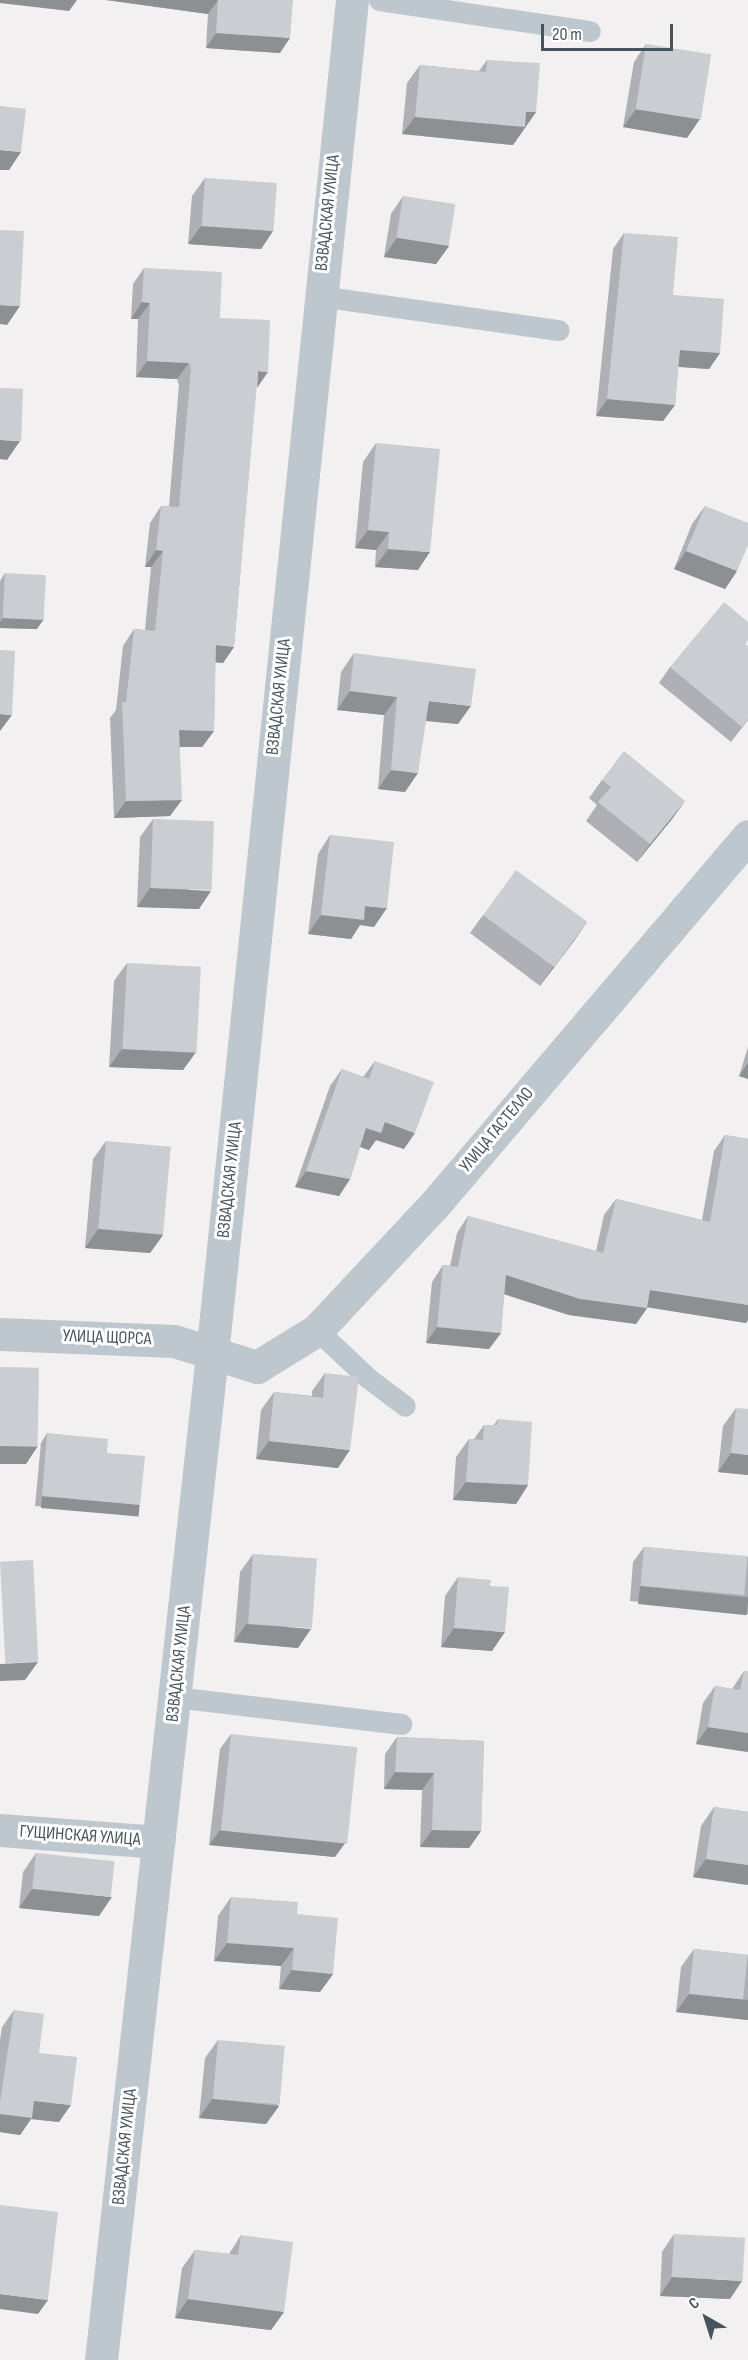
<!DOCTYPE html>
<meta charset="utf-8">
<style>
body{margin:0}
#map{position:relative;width:748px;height:2360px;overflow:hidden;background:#f2f0f0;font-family:"Sofia Sans Condensed",sans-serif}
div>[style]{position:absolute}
.service>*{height:21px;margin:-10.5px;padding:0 10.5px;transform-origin:10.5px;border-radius:10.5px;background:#bec7ce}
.minor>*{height:33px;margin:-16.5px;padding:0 16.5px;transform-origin:16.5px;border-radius:16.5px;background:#bec7ce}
.tertiary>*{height:33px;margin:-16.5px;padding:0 16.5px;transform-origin:16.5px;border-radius:16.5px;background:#bec7ce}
.wall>*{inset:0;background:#aeb0b5}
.shaded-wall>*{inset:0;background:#8d9093;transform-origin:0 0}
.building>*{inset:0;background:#cacdd2;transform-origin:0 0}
span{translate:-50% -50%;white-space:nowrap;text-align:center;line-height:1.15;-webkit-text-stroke:6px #fff;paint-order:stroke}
.street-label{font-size:18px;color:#48545d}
.north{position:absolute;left:676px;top:2288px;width:60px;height:60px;-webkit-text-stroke:4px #fff;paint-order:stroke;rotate:321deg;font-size:16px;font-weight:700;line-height:24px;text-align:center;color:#48545d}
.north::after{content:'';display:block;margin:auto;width:21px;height:27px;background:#48545d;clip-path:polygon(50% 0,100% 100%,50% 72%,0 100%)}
.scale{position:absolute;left:541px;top:24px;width:132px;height:27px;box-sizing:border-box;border:3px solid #48545d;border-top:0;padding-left:8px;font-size:18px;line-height:21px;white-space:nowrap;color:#48545d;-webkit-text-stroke:4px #fff;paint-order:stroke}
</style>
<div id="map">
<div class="service">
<div style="left:379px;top:0;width:213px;rotate:8.4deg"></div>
<div style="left:319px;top:296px;width:242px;rotate:8.1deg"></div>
<div style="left:317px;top:1330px;width:70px;rotate:43.3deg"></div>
<div style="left:368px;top:1378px;width:46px;rotate:37.1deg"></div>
<div style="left:175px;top:1697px;width:228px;rotate:6.8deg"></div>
</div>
<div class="minor">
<div style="left:0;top:1334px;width:174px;rotate:2.3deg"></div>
<div style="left:174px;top:1341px;width:87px;rotate:17.4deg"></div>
<div style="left:257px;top:1367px;width:70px;rotate:-31.7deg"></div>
<div style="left:317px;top:1330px;width:173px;rotate:-46.9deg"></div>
<div style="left:435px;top:1204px;width:483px;rotate:-49.6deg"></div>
<div style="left:0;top:1830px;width:159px;rotate:4.3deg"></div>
</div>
<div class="tertiary">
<div style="left:101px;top:2360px;width:1011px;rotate:-83.7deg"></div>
<div style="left:212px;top:1355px;width:1362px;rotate:-84.1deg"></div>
</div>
<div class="wall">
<div style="clip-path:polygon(106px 0,293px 0,280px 53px,206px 48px,208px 14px)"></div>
<div style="clip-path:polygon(646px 44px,687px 138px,623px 127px,634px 62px)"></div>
<div style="clip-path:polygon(487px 60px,536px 112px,513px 145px,402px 134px,407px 83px,420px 65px,479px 71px)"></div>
<div style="clip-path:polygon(205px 178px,273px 231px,261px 249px,188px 244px,192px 196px)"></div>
<div style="clip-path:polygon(403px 196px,449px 246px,436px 264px,384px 257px,391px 214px)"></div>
<div style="clip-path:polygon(624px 233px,720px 353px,709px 369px,678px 367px,675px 405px,663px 421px,596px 416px,613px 249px)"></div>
<div style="clip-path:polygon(144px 268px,220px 318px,256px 388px,234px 647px,223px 663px,215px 662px,214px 731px,202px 747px,180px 747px,170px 816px,114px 818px,110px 718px,116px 710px,123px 646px,134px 629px,145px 630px,151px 567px,145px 567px,150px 523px,161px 506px,169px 506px,179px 385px,177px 379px,136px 377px,138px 319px,131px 319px,133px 284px)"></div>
<div style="clip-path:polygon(376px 443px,418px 570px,375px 567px,376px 550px,355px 548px,363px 462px)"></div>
<div style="clip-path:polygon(705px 506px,737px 571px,725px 589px,674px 569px,692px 524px)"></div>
<div style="clip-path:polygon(5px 573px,37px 629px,0 628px,0 581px)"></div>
<div style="clip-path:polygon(746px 645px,748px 720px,731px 742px,659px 683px,670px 667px)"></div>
<div style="clip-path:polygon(354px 653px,458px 724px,426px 721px,405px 792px,378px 789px,384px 715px,337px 710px,341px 672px)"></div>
<div style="clip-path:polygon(602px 780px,685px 801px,672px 819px,637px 862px,586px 821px,597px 805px,589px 798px)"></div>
<div style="clip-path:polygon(153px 819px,199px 909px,137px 907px,140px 837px)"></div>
<div style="clip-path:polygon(330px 835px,374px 927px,360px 925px,351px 939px,308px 934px,318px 854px)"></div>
<div style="clip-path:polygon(483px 915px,587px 922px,540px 986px,470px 933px)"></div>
<div style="clip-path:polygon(127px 963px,196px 1052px,183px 1070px,109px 1067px,114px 981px)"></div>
<div style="clip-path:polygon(748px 1047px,748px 1079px,739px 1076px)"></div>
<div style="clip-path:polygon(375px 1061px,404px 1149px,376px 1140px,369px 1150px,360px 1147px,350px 1179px,339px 1196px,295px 1187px,330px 1086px,342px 1069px,363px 1077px)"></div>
<div style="clip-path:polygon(725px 1135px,748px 1139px,748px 1320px,746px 1323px,648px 1307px,636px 1324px,569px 1315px,504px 1294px,501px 1333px,489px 1349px,426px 1343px,432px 1282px,443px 1265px,450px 1266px,457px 1233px,468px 1216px,596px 1251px,604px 1215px,616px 1199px,702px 1220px,714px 1151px)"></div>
<div style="clip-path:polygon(106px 1141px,163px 1235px,150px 1253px,85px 1248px,93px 1159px)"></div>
<div style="clip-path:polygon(325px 1373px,338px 1468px,256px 1459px,261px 1410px,274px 1392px,312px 1396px,312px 1391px)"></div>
<div style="clip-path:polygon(736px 1408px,748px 1475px,718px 1472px,723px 1426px)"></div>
<div style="clip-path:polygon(498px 1419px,528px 1485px,516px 1504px,453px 1500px,456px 1457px,469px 1439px,474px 1439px,484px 1425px,494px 1425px)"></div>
<div style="clip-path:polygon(47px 1433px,107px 1453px,133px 1515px,35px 1506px,41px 1443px)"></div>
<div style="clip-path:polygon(644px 1547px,748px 1557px,748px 1614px,630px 1601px,633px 1562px)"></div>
<div style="clip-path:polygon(253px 1554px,298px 1648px,234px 1642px,240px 1572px)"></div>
<div style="clip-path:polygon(458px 1577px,490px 1586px,492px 1651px,441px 1647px,445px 1596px)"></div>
<div style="clip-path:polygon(744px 1671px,748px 1672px,748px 1752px,696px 1744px,703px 1703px,715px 1686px,732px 1689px)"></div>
<div style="clip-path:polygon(231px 1734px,335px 1857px,209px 1845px,220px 1749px)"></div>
<div style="clip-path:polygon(397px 1737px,484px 1741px,481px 1831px,469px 1848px,420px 1847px,422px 1790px,384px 1789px,385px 1754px)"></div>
<div style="clip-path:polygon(714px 1807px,748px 1812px,748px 1885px,693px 1877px,701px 1826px)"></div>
<div style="clip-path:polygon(36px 1853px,99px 1916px,19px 1908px,23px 1872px)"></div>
<div style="clip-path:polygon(231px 1897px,297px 1914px,333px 1974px,320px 1992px,279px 1989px,281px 1966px,214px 1961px,218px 1916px)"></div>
<div style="clip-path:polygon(694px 1949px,748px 1955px,748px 2020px,676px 2012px,681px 1967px)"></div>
<div style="clip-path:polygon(14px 2010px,39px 2053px,59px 2122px,31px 2119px,20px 2135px,0 2132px,0 2040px,2px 2027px)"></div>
<div style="clip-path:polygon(218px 2040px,279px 2106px,266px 2124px,199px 2118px,205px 2058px)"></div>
<div style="clip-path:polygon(674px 2234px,730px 2299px,660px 2296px,662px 2252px)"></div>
<div style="clip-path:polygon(241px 2235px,284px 2312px,271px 2330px,175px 2318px,182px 2268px,195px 2250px,229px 2254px)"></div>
</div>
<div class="shaded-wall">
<div style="clip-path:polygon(0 0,77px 0,69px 11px,0 3px)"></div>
<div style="clip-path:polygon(106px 0,218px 0,208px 14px)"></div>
<div style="clip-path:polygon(216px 33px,290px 38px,280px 53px,206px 48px)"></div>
<div style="clip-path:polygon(636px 109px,700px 119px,687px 138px,623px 127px)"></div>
<div style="clip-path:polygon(526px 112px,536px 112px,513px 145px,402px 134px,415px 117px)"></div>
<div style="clip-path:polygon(0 150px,21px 152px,9px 170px,0 170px)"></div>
<div style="clip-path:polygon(201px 226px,273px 231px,261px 249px,188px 244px)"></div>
<div style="clip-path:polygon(397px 238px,449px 246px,436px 264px,384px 257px)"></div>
<div style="clip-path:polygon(142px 302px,150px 303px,138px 319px,131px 319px)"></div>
<div style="clip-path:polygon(0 305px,20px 306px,7px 325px,0 324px)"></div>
<div style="clip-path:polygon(680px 350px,720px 353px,709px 369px,668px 366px)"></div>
<div style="clip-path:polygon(147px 361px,189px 363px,177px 379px,136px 377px)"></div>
<div style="clip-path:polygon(258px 371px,268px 372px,257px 388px)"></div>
<div style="clip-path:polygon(607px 399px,675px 405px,663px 421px,596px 416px)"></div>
<div style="clip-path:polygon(0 440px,20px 441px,7px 460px,0 459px)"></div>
<div style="clip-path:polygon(368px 530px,389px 532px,376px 550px,355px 548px)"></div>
<div style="clip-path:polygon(388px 549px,430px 552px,418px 570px,375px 567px)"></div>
<div style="clip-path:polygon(156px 550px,163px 551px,151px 567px,145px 567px)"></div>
<div style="clip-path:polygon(686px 551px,737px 571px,725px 589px,674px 569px)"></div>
<div style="clip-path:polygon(3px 618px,44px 619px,37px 629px,0 628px,0 622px)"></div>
<div style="clip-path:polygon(216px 645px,234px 647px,223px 663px,204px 661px)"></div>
<div style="clip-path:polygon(350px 691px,397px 697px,384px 715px,337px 710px)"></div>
<div style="clip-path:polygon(429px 701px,471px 706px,458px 724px,417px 720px)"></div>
<div style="clip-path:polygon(0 714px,12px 715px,0 731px)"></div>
<div style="clip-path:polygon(179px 730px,214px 731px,202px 747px,168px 747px)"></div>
<div style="clip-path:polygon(391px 770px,418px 773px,405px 792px,378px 789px)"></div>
<div style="clip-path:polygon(182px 800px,170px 816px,114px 818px,126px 801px)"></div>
<div style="clip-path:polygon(685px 801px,672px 819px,637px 862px,650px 844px)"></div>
<div style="clip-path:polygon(150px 888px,211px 891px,199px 909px,137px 907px)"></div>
<div style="clip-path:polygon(365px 906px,387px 908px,374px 927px,360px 925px,351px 939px,308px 934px,321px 915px)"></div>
<div style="clip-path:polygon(587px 922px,574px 941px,540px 986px,553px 967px)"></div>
<div style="clip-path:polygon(122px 1049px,196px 1052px,183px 1070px,109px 1067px)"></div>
<div style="clip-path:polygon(748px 1063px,748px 1079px,739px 1076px)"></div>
<div style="clip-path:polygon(385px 1122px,415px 1133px,404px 1149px,376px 1140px,369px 1150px,355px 1145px,366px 1128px)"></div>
<div style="clip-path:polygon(306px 1171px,350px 1179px,339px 1196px,295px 1187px)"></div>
<div style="clip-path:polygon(98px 1229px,163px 1235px,150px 1253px,85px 1248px)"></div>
<div style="clip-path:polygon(506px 1275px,647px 1308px,636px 1324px,569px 1315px,494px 1291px)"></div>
<div style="clip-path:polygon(650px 1290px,748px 1305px,748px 1320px,746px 1323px,639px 1306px)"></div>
<div style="clip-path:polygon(437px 1327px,501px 1333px,489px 1349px,426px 1343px)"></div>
<div style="clip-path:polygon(269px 1441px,350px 1450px,338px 1468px,256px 1459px)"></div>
<div style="clip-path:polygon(0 1446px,38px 1446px,26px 1464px,0 1464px)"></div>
<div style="clip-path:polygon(731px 1453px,748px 1455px,748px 1475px,718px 1472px)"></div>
<div style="clip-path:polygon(466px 1482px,528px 1485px,516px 1504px,453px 1500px)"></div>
<div style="left:42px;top:1496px;width:98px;height:12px;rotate:5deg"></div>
<div style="left:640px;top:1586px;width:109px;height:18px;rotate:6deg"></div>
<div style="clip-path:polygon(246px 1624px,311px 1629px,298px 1648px,234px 1642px)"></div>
<div style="clip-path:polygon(454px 1628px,505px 1632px,492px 1651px,441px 1647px)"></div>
<div style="clip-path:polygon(38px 1662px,25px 1680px,0 1681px,0 1664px)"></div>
<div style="clip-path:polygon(708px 1727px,748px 1733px,748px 1752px,696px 1744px)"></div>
<div style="clip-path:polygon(395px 1772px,434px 1773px,422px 1790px,384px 1789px)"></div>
<div style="clip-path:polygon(220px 1830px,346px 1842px,335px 1857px,209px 1845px)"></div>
<div style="clip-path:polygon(432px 1830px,481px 1831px,469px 1848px,420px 1847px)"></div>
<div style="clip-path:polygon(706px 1859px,748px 1865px,748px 1885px,693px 1877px)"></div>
<div style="clip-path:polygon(32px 1889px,112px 1897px,99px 1916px,19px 1908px)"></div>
<div style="clip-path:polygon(227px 1943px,294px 1948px,281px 1966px,214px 1961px)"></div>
<div style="clip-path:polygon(292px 1970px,333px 1974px,320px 1992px,279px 1989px)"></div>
<div style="clip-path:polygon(689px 1994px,748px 2000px,748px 2020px,676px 2012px)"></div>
<div style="clip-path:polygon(212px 2099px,279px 2106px,266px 2124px,199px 2118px)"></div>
<div style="clip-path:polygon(34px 2101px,71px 2105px,59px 2122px,31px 2119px,20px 2135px,0 2132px,0 2114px)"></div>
<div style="clip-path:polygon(672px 2277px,742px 2281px,730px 2299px,660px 2296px)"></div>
<div style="clip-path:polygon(0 2294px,48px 2300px,38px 2314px,0 2309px)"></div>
<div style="clip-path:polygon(188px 2299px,284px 2312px,271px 2330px,175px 2318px)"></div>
</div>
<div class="building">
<div style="clip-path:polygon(218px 0,293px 0,290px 38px,216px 33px)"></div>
<div style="left:646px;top:44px;width:66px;height:66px;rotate:9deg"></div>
<div style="clip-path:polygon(487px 60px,540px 63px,536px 112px,526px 112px,525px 127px,415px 117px,420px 65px,486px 72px)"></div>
<div style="clip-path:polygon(0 106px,26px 109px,21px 152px,0 150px)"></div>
<div style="left:205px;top:178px;width:72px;height:48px;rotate:4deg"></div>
<div style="left:403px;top:196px;width:53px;height:42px;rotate:9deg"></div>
<div style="clip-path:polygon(0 230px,24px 231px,20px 306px,0 305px)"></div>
<div style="clip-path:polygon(624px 233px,678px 237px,673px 295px,724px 299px,720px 353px,680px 350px,675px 405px,607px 399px)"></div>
<div style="clip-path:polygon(144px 268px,222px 272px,220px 318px,270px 320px,268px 372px,258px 371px,234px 647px,216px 645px,214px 731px,179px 730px,182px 800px,126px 801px,122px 702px,126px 702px,134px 629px,155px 631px,163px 551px,156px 550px,161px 506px,179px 507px,191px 368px,189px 363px,147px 361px,150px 303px,142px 302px)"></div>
<div style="left:0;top:388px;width:23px;height:52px;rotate:2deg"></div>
<div style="clip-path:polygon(376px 443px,440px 449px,430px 552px,388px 549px,389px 532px,368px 530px)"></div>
<div style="clip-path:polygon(705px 506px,748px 523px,748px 545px,737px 571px,686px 551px)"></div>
<div style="left:5px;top:573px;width:41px;height:45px;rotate:3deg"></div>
<div style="clip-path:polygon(724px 602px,748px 622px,748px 640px,745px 644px,748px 646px,748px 719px,742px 727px,670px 667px)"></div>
<div style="clip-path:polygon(0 650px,15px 651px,12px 715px,0 714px)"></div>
<div style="clip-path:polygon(354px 653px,476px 669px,471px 706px,429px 701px,418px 773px,391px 770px,397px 697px,350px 691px)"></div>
<div style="clip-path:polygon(624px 751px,685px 801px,650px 844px,598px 802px,611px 787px,602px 780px)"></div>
<div style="left:153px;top:819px;width:61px;height:69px;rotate:2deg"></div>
<div style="clip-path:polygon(330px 835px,394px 842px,387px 908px,365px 906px,364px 920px,321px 915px)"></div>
<div style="left:516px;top:870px;width:88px;height:56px;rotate:36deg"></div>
<div style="left:127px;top:963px;width:74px;height:86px;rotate:3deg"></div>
<div style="clip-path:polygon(375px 1061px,434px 1082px,415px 1133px,385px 1122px,381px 1133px,366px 1128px,350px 1179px,306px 1171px,342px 1069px,369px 1079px)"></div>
<div style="clip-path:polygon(725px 1135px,748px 1139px,748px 1305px,650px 1290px,647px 1308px,580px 1299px,506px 1275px,501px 1333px,437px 1327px,443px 1265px,458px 1267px,468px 1216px,603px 1253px,616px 1199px,710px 1222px)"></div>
<div style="left:106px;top:1141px;width:65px;height:88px;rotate:5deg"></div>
<div style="left:0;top:1367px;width:39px;height:79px;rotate:1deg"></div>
<div style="clip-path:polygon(325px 1373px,359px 1377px,350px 1450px,269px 1441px,274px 1392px,323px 1398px)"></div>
<div style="clip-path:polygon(736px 1408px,748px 1409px,748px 1455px,731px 1453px)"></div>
<div style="clip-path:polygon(498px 1419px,532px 1422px,528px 1485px,466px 1482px,469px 1439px,483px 1440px,484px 1425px,497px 1425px)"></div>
<div style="clip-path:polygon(47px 1433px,108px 1439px,107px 1453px,145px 1456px,140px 1505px,42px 1496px)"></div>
<div style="left:644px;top:1547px;width:104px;height:39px;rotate:5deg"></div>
<div style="left:253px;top:1554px;width:64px;height:70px;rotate:4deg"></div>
<div style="left:33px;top:1560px;width:102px;height:33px;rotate:87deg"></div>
<div style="clip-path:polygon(458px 1577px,491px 1580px,490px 1586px,509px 1587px,505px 1632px,454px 1628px)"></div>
<div style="clip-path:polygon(744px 1671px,748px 1672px,748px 1733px,708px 1727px,715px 1686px,740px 1690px)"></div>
<div style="left:231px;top:1734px;width:127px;height:97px;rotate:6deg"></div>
<div style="clip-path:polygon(397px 1737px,484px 1741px,481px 1831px,432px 1830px,434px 1773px,395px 1772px)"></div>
<div style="clip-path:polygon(714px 1807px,748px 1812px,748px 1865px,706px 1859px)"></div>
<div style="left:36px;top:1853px;width:79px;height:36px;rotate:6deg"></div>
<div style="clip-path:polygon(231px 1897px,298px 1902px,297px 1914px,338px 1918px,333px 1974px,292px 1970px,294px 1948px,227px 1943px)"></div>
<div style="left:694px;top:1949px;width:54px;height:45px;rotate:6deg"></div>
<div style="clip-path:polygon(14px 2010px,44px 2014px,39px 2053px,77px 2057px,71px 2105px,34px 2101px,32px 2118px,0 2114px,0 2102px)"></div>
<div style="left:218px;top:2040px;width:67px;height:59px;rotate:5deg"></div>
<div style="clip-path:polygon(0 2205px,58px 2212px,48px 2300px,0 2294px)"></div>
<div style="left:674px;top:2234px;width:71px;height:43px;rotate:3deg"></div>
<div style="clip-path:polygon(241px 2235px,293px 2242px,284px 2312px,188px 2299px,195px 2250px,238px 2255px)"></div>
</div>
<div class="street-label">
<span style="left:328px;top:213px;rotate:-84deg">ВЗВАДСКАЯ УЛИЦА</span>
<span style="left:279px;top:697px;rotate:-84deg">ВЗВАДСКАЯ УЛИЦА</span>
<span style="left:497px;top:1130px;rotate:-50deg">УЛИЦА ГАСТЕЛЛО</span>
<span style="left:230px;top:1180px;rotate:-84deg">ВЗВАДСКАЯ УЛИЦА</span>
<span style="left:107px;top:1338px;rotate:2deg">УЛИЦА ЩОРСА</span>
<span style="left:179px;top:1664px;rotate:-84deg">ВЗВАДСКАЯ УЛИЦА</span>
<span style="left:80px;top:1836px;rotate:4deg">ГУЩИНСКАЯ УЛИЦА</span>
<span style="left:125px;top:2147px;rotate:-84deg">ВЗВАДСКАЯ УЛИЦА</span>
</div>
<div class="north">С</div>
<div class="scale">20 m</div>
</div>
